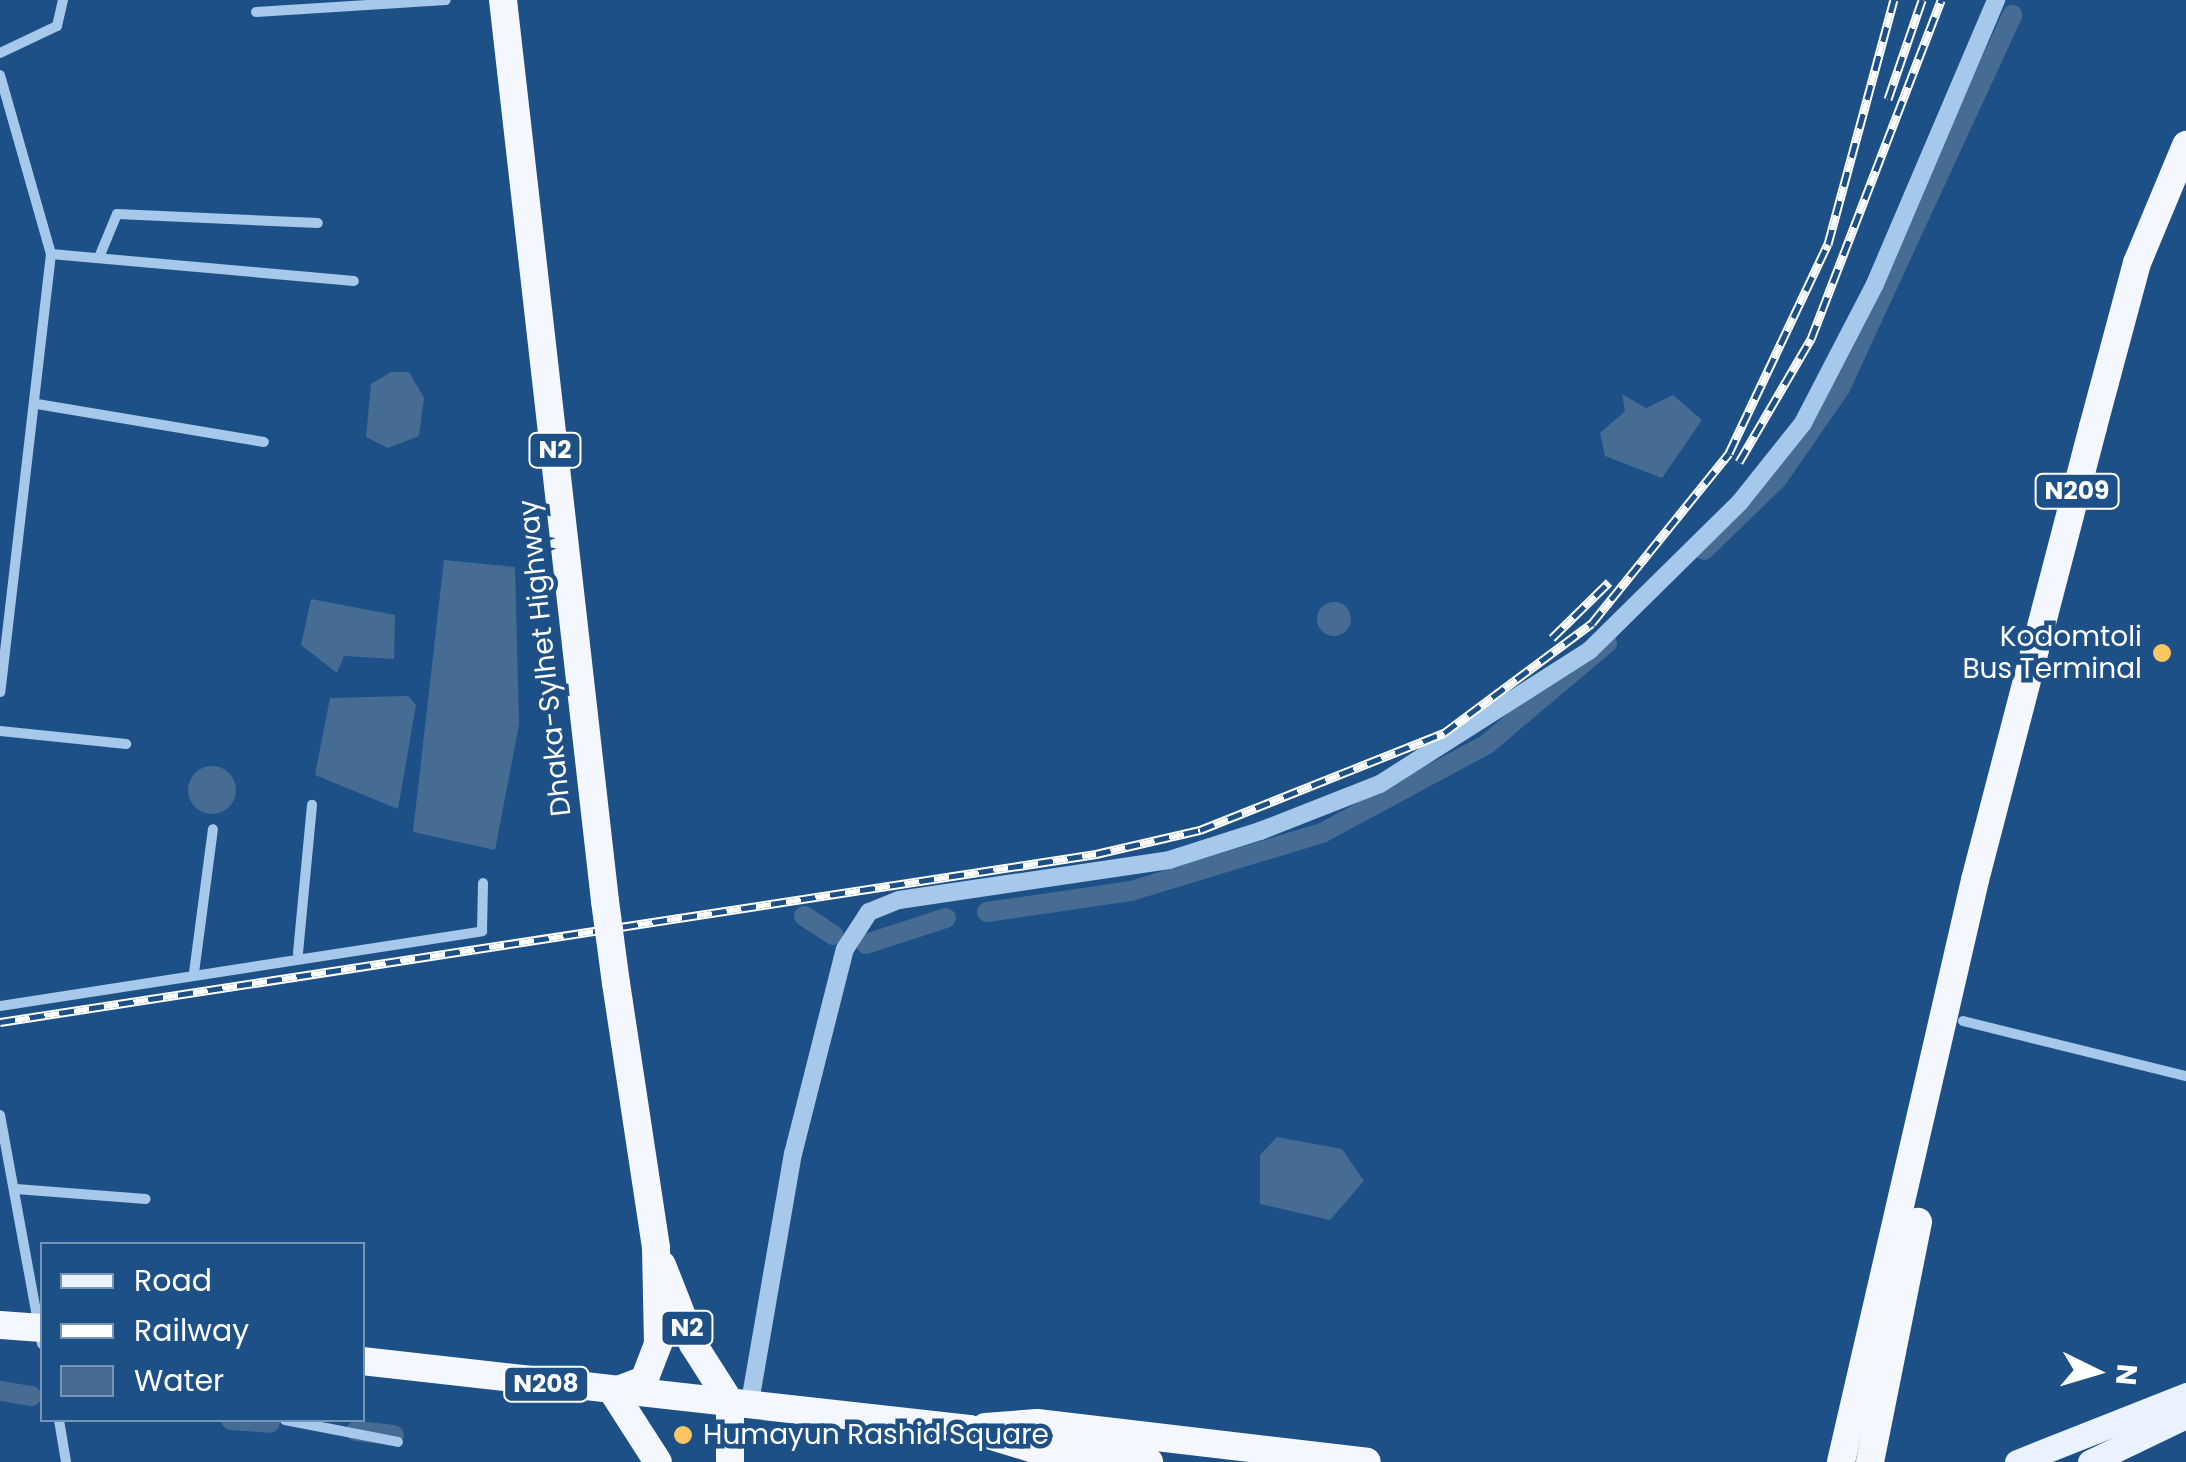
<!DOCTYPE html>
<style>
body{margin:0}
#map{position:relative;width:2186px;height:1462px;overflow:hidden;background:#1d5086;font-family:Poppins,sans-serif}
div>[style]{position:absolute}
.water>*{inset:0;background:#466c93}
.round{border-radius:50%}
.canal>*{height:20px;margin:-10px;padding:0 10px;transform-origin:10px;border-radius:10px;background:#466c93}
.minor>*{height:10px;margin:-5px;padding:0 5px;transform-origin:5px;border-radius:5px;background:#a5c8eb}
.tertiary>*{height:18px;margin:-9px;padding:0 9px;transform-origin:9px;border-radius:9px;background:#a5c8eb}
.primary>*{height:25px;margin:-12.5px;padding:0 12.5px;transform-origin:12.5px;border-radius:12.5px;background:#e9f2fe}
.trunk>*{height:28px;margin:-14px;padding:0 14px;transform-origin:14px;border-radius:14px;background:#f4f8fe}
.rail>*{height:9px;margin-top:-4.5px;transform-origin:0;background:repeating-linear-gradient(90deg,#1d5086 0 15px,#fff 0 30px);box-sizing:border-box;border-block:2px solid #fff}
.trunk-bridge>*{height:28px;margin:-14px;padding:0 14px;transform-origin:14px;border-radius:14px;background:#f4f8fe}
.dots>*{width:28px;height:28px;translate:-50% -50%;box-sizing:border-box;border:5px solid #1d5086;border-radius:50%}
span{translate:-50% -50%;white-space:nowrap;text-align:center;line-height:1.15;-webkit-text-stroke:9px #1d5086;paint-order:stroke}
.shield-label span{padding:2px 8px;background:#1d5086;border:2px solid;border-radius:8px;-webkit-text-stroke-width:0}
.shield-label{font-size:25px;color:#fff;font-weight:700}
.poi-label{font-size:28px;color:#fff}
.right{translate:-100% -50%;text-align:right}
.left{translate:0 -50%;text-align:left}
.street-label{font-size:28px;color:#fff}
.legend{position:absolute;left:40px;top:1242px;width:325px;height:180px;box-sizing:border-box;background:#1d5086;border:2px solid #7796b6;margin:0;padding:12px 18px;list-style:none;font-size:30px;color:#fff}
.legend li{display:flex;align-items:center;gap:20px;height:50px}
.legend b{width:50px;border:2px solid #7796b6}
.north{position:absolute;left:2046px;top:1322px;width:100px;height:100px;-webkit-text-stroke:8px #1d5086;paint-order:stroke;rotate:95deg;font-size:28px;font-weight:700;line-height:40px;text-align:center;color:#fff}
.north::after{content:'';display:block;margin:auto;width:35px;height:45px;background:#fff;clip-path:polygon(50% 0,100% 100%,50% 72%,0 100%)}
</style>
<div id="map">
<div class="water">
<div style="clip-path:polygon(391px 372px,409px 372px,424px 398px,419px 436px,388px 448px,366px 437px,371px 384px)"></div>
<div style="clip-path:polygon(1622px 394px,1646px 408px,1673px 395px,1702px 420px,1662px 478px,1605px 456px,1600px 433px,1625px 411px)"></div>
<div style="clip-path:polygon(444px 560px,515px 567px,519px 725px,495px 850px,413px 832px)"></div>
<div style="clip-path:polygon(311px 599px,395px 615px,394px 659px,344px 656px,337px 673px,301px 645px)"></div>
<div class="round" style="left:1317px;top:602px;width:34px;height:34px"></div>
<div style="clip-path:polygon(408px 696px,416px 705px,398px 809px,315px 775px,330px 698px)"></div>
<div class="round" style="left:188px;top:766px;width:48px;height:48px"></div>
<div style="clip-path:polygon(1277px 1137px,1342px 1149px,1364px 1181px,1330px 1220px,1260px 1204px,1260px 1155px)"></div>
</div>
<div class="canal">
<div style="left:1704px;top:550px;width:102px;rotate:-44.2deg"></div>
<div style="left:1777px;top:479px;width:111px;rotate:-55.3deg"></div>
<div style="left:1840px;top:388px;width:411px;rotate:-65.2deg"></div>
<div style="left:987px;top:912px;width:146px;rotate:-8.3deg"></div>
<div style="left:1131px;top:891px;width:200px;rotate:-16.9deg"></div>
<div style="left:1322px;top:833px;width:187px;rotate:-28.3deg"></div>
<div style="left:1487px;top:744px;width:157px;rotate:-40.1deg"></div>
<div style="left:804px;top:916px;width:35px;rotate:33deg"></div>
<div style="left:866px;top:944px;width:84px;rotate:-18deg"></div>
<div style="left:0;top:1391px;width:32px;rotate:9deg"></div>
<div style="left:231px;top:1420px;width:39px;rotate:4deg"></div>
<div style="left:356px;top:1431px;width:38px;rotate:6deg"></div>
</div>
<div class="minor">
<div style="left:256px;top:12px;width:190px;rotate:-3.6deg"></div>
<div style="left:0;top:53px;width:63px;rotate:-25.3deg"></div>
<div style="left:57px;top:26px;width:27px;rotate:-77deg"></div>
<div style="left:0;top:75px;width:186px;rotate:74.1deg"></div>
<div style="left:51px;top:254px;width:441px;rotate:96.6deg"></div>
<div style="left:51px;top:254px;width:304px;rotate:5.1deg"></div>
<div style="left:100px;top:255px;width:44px;rotate:-67.5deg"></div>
<div style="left:117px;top:214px;width:201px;rotate:2.6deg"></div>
<div style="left:37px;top:404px;width:230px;rotate:9.5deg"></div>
<div style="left:0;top:731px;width:127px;rotate:5.9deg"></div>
<div style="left:298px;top:953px;width:149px;rotate:-84.6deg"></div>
<div style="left:194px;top:973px;width:145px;rotate:-82.5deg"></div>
<div style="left:0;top:1006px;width:488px;rotate:-8.8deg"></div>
<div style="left:482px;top:931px;width:48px;rotate:-88.8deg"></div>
<div style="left:1963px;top:1021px;width:230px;rotate:13.9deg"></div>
<div style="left:0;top:1115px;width:233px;rotate:79.6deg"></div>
<div style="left:16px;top:1189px;width:130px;rotate:4.4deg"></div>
<div style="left:59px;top:1420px;width:43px;rotate:80.5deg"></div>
<div style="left:285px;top:1420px;width:115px;rotate:11deg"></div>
</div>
<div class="tertiary">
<div style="left:750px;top:1402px;width:252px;rotate:-80.2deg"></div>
<div style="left:793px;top:1154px;width:211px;rotate:-75.8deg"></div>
<div style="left:845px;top:949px;width:44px;rotate:-57deg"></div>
<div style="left:869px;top:912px;width:32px;rotate:-22deg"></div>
<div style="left:899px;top:900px;width:273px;rotate:-8.4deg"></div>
<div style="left:1169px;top:860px;width:96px;rotate:-17.7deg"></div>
<div style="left:1260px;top:831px;width:129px;rotate:-21.4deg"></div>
<div style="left:1380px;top:784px;width:249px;rotate:-32.5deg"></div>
<div style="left:1590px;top:650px;width:211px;rotate:-44.6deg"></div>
<div style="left:1740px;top:502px;width:101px;rotate:-51.4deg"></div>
<div style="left:1803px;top:423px;width:157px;rotate:-62.6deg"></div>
<div style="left:1875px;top:284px;width:309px;rotate:-66.9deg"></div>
</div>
<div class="primary">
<div style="left:2017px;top:1462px;width:182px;rotate:-21.6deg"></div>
<div style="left:2090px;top:1462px;width:106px;rotate:-25.6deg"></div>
</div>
<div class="trunk">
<div style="left:503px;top:0;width:907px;rotate:83.54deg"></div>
<div style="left:616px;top:983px;width:268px;rotate:81.4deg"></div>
<div style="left:656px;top:1248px;width:96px;rotate:88.8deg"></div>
<div style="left:658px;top:1344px;width:39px;rotate:111deg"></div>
<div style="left:644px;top:1380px;width:33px;rotate:159deg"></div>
<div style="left:613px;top:1392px;width:83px;rotate:57.3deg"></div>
<div style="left:662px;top:1265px;width:85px;rotate:68.6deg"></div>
<div style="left:693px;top:1344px;width:69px;rotate:57.5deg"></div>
<div style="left:730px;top:1402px;width:60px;rotate:90deg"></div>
<div style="left:0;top:1325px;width:42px;rotate:4.1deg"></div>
<div style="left:362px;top:1361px;width:611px;rotate:6.39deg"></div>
<div style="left:969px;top:1429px;width:68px;rotate:17.1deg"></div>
<div style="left:1034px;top:1449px;width:116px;rotate:6.4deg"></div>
<div style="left:985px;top:1427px;width:52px;rotate:-4.4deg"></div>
<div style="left:1037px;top:1423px;width:332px;rotate:6.7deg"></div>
<div style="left:1841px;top:1462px;width:597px;rotate:-77.03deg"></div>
<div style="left:1975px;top:880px;width:468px;rotate:-75.4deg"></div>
<div style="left:2093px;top:427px;width:170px;rotate:-75deg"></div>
<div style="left:2137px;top:263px;width:128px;rotate:-67.4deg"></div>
<div style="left:1870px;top:1462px;width:245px;rotate:-78.7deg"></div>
</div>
<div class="rail">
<div style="left:1888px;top:99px;width:105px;rotate:-71deg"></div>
<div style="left:1739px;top:462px;width:143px;rotate:-59.7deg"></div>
<div style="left:1811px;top:339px;width:363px;rotate:-69deg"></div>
<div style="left:1552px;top:638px;width:80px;rotate:-44.5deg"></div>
<div style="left:0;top:1022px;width:1109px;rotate:-8.71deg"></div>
<div style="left:1096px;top:854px;width:107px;rotate:-13deg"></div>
<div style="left:1200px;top:830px;width:263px;rotate:-21.7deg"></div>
<div style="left:1444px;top:733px;width:184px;rotate:-36.6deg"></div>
<div style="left:1592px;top:623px;width:218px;rotate:-51.1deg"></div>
<div style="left:1729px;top:453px;width:231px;rotate:-64.7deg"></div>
<div style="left:1828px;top:244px;width:253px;rotate:-74.9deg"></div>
</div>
<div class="trunk-bridge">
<div style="left:605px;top:901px;width:83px;rotate:82.4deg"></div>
</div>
<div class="dots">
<div style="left:2162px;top:653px;background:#fbc763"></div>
<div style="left:683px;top:1435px;background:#fbc763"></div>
</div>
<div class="shield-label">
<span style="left:555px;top:450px">N2</span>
<span style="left:2077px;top:491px">N209</span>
<span style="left:687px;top:1328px">N2</span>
<span style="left:546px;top:1384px">N208</span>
</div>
<div class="poi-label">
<span class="right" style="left:2142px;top:653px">Kodomtoli<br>Bus Terminal</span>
<span class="left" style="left:703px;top:1435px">Humayun Rashid Square</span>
</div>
<div class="street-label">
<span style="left:545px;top:658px;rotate:-96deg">Dhaka-Sylhet Highway</span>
</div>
<ul class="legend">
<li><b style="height:12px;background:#e9f2fe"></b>Road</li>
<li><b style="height:12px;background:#fff"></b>Railway</li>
<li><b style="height:28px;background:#466c93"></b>Water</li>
</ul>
<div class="north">N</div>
</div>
